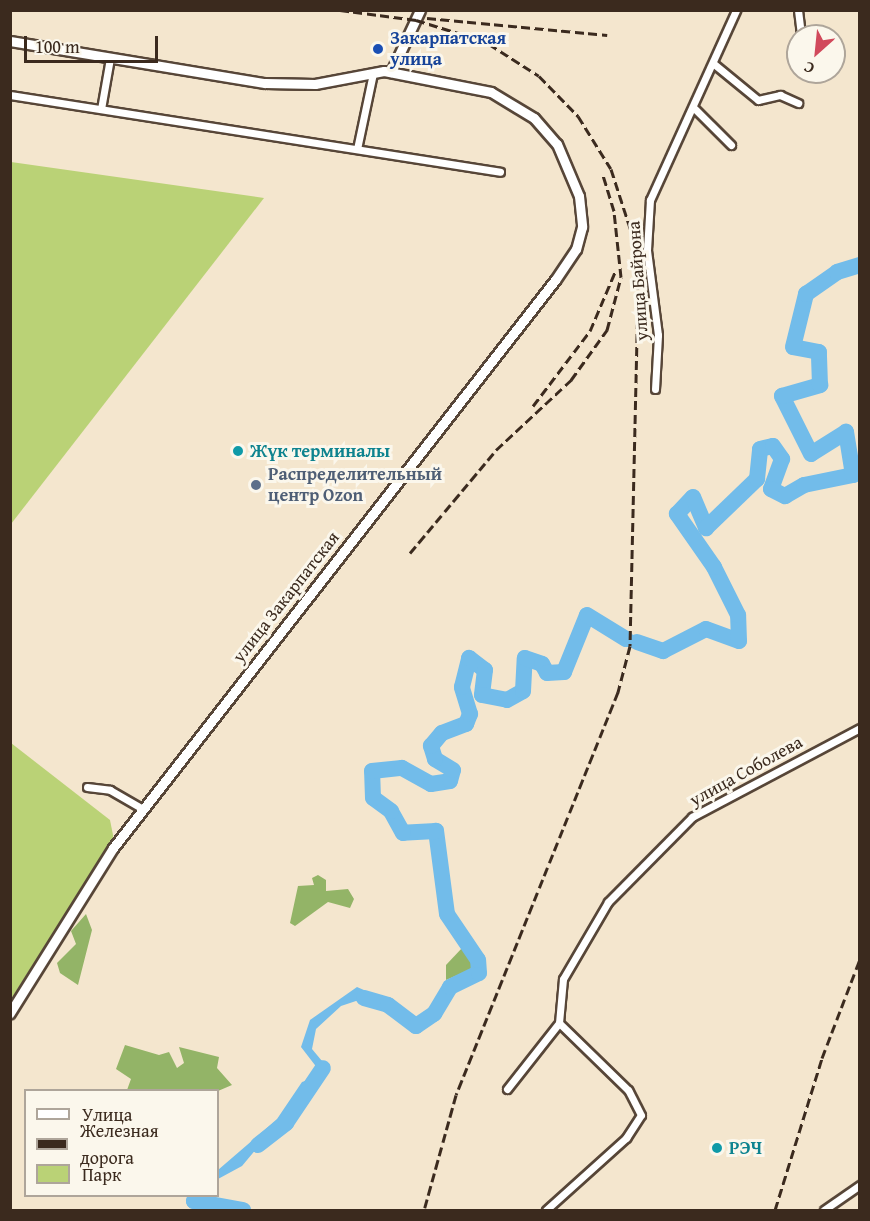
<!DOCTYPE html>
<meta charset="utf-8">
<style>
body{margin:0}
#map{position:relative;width:870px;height:1221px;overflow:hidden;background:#f4e6ce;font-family:"Gentium Book Plus",serif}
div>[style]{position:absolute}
.green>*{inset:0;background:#bad276}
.forest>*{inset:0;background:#93b467}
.water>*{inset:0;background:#72bcea}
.river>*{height:16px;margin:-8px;padding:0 8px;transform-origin:8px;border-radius:8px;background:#72bcea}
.roads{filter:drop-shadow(2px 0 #574638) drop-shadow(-2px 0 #574638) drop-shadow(0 2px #574638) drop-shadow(0 -2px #574638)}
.minor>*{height:7px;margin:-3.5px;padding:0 3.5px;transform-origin:3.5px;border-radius:3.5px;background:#fff}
.tertiary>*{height:9px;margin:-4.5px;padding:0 4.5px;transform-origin:4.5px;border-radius:4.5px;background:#fff}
.rail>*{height:3px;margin-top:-1.5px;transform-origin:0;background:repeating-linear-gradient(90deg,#3b2a1e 0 9px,transparent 0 13.5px)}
.dots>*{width:16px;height:16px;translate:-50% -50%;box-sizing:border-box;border:3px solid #fbf7ec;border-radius:50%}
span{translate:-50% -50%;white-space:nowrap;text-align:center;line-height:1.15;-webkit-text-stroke:6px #fbf7ec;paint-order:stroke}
.transit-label{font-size:18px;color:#164399;font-weight:700}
.left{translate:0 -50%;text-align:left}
.street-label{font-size:18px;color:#3b2a1e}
.culture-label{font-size:18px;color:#0d838f;font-weight:700}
.service-label{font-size:18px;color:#4e5e75;font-weight:700}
.frame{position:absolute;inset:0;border:12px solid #3b2a1e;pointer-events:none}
.legend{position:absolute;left:24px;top:1089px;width:195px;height:108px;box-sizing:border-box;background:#fbf7ec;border:2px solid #aea59a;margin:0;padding:8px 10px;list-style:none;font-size:18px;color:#3b2a1e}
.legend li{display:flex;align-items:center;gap:12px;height:30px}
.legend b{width:30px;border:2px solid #aea59a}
.north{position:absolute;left:786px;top:24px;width:60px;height:60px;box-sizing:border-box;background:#fbf7ec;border:2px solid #aea59a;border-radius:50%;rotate:207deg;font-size:16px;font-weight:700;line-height:24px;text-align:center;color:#3b2a1e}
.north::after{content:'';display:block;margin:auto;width:21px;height:27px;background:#d1495b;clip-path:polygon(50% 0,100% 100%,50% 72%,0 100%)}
.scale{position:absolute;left:24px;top:36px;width:134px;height:27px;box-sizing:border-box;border:3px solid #3b2a1e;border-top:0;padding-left:8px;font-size:18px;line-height:21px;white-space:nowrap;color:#3b2a1e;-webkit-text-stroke:4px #fbf7ec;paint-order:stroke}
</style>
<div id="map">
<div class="green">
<div style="clip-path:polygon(11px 162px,264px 198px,11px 524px,10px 162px)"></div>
<div style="clip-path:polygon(11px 743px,110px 820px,114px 840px,11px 999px)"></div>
</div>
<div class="forest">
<div style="clip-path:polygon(318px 875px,326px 880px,326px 891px,348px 889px,354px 899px,350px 908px,328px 902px,295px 926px,290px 923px,298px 886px,314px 885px,312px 878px)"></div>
<div style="clip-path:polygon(86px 914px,92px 930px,78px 985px,60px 973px,57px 963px,76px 944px,71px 931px)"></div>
<div style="clip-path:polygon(462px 948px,473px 957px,472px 969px,446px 980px,446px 965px)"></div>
<div style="clip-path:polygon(125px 1045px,159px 1055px,169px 1052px,177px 1068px,184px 1063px,179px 1047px,219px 1057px,217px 1068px,232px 1085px,218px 1091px,127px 1090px,131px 1079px,116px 1069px)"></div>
</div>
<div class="water">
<div style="clip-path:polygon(357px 987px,387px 1000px,383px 1007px,356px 1001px,341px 1006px,316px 1029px,312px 1049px,327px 1067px,326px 1075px,299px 1098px,242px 1166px,218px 1179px,218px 1170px,277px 1119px,302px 1082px,317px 1077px,318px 1069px,301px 1047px,310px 1020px)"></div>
</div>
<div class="river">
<div style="left:637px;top:642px;width:28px;rotate:19deg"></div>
<div style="left:663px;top:651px;width:48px;rotate:-27.1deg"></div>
<div style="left:706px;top:629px;width:35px;rotate:20deg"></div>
<div style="left:739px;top:641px;width:26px;rotate:-92deg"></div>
<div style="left:738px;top:615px;width:54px;rotate:-116.6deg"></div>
<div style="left:714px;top:567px;width:65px;rotate:-124.9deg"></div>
<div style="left:677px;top:514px;width:23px;rotate:-47deg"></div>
<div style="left:693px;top:497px;width:34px;rotate:67deg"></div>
<div style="left:706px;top:528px;width:71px;rotate:-43.9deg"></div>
<div style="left:757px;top:479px;width:30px;rotate:-84deg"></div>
<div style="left:760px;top:449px;width:13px;rotate:-13deg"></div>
<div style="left:773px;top:446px;width:16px;rotate:55deg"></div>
<div style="left:782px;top:459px;width:32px;rotate:110deg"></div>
<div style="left:771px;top:489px;width:16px;rotate:27deg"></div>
<div style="left:785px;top:496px;width:22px;rotate:-30deg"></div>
<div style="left:804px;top:485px;width:50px;rotate:-11.5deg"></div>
<div style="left:853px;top:475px;width:44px;rotate:-99.2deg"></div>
<div style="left:846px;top:432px;width:41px;rotate:147.8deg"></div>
<div style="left:811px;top:454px;width:65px;rotate:-116.6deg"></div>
<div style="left:782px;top:396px;width:40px;rotate:-16deg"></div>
<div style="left:820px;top:385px;width:33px;rotate:-92deg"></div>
<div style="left:819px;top:352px;width:26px;rotate:-169deg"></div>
<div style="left:793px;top:347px;width:55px;rotate:-76.2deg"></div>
<div style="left:806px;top:294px;width:38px;rotate:-35deg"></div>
<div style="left:837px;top:272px;width:24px;rotate:-17deg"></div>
<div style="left:364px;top:998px;width:25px;rotate:16deg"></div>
<div style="left:388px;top:1005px;width:35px;rotate:37deg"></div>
<div style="left:416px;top:1026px;width:22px;rotate:-34deg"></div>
<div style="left:434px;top:1014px;width:31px;rotate:-59deg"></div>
<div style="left:450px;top:987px;width:32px;rotate:-26deg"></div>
<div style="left:479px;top:973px;width:13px;rotate:-94deg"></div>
<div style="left:478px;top:960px;width:55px;rotate:-124deg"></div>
<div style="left:447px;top:914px;width:84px;rotate:-97.5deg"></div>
<div style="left:436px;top:831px;width:33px;rotate:177deg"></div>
<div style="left:403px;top:833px;width:25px;rotate:-119deg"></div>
<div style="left:391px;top:811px;width:22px;rotate:-144deg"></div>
<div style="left:373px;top:798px;width:27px;rotate:-92deg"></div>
<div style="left:372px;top:771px;width:30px;rotate:-6deg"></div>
<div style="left:402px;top:768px;width:33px;rotate:29deg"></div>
<div style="left:431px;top:784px;width:19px;rotate:-9deg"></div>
<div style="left:450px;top:781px;width:11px;rotate:-75deg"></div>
<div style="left:453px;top:770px;width:21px;rotate:-149deg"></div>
<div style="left:435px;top:759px;width:14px;rotate:-107deg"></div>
<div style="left:431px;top:746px;width:17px;rotate:-50deg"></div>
<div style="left:442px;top:733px;width:26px;rotate:-21deg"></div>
<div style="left:466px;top:724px;width:11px;rotate:-68deg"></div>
<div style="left:470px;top:714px;width:28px;rotate:-107deg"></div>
<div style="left:462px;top:687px;width:30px;rotate:-76deg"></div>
<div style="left:469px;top:658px;width:20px;rotate:37deg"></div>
<div style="left:485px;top:670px;width:25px;rotate:97deg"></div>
<div style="left:482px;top:695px;width:25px;rotate:11deg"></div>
<div style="left:507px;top:700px;width:18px;rotate:-29deg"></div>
<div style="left:523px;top:691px;width:33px;rotate:-87deg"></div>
<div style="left:525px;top:658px;width:18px;rotate:19deg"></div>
<div style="left:542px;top:664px;width:10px;rotate:61deg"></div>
<div style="left:547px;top:673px;width:17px;rotate:-3deg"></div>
<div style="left:564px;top:672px;width:61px;rotate:-68deg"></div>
<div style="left:587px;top:615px;width:46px;rotate:31.6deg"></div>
<div style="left:258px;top:1145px;width:36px;rotate:-38deg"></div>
<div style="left:286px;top:1123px;width:66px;rotate:-56.1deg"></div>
<div style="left:197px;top:1196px;width:6px;rotate:121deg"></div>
<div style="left:194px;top:1201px;width:50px;rotate:10.4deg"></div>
</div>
<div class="roads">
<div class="minor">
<div style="left:798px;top:10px;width:26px;rotate:83deg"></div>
<div style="left:714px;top:64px;width:57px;rotate:39.3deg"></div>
<div style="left:758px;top:100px;width:23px;rotate:-13deg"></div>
<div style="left:780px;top:95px;width:20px;rotate:24deg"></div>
<div style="left:10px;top:95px;width:496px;rotate:8.9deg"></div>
<div style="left:101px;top:109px;width:52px;rotate:-80deg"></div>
<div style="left:695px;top:109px;width:51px;rotate:45deg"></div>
<div style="left:357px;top:149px;width:78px;rotate:-78.1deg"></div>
<div style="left:655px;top:389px;width:54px;rotate:-86.8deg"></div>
<div style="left:658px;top:335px;width:86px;rotate:-97.4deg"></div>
<div style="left:647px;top:250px;width:50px;rotate:-86.6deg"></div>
<div style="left:650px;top:200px;width:209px;rotate:-65.6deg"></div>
<div style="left:87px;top:787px;width:23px;rotate:7deg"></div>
<div style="left:110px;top:790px;width:38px;rotate:30deg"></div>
<div style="left:507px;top:1089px;width:84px;rotate:-51.8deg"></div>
<div style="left:559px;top:1023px;width:44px;rotate:-84.8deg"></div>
<div style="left:563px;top:979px;width:89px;rotate:-59.7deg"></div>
<div style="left:608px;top:902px;width:120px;rotate:-45.3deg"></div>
<div style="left:692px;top:817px;width:190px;rotate:-27.9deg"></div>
<div style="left:546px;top:1210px;width:108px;rotate:-42deg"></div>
<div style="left:626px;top:1138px;width:27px;rotate:-57deg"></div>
<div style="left:641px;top:1115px;width:28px;rotate:-117deg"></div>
<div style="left:628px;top:1090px;width:96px;rotate:-135.8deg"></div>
<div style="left:824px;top:1210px;width:44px;rotate:-34.8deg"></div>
</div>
<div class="tertiary">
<div style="left:10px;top:41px;width:258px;rotate:9.4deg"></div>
<div style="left:265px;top:83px;width:50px;rotate:1.1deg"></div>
<div style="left:315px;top:84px;width:70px;rotate:-10.7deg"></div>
<div style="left:384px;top:71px;width:109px;rotate:11.1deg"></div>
<div style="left:491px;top:92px;width:50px;rotate:31.2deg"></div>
<div style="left:534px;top:118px;width:35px;rotate:49deg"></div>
<div style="left:557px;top:144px;width:56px;rotate:67.1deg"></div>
<div style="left:579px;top:196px;width:31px;rotate:84deg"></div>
<div style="left:582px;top:227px;width:23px;rotate:105deg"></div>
<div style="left:576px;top:249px;width:37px;rotate:124deg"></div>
<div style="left:555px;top:280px;width:720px;rotate:127.89deg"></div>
<div style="left:113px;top:848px;width:195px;rotate:122deg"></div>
<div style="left:391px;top:72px;width:68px;rotate:-64.9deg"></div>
</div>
</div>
<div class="rail">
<div style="left:340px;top:10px;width:77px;rotate:7.5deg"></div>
<div style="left:416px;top:20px;width:44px;rotate:17.2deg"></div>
<div style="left:458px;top:33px;width:33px;rotate:20deg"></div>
<div style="left:489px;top:44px;width:59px;rotate:32.6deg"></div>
<div style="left:539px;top:76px;width:56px;rotate:45.7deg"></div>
<div style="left:578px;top:116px;width:62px;rotate:58.1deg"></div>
<div style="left:611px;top:169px;width:75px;rotate:72.1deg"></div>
<div style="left:634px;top:240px;width:53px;rotate:85.7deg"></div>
<div style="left:638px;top:293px;width:353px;rotate:91.3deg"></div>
<div style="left:630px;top:646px;width:48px;rotate:104.6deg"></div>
<div style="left:618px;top:692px;width:434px;rotate:111.9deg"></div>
<div style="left:456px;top:1095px;width:119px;rotate:105.5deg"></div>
<div style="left:427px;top:18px;width:181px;rotate:5.4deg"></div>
<div style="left:533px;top:406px;width:94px;rotate:-52.8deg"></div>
<div style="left:590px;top:331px;width:64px;rotate:-67deg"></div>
<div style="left:410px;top:553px;width:134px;rotate:-50.1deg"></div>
<div style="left:496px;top:450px;width:103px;rotate:-43deg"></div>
<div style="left:571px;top:380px;width:62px;rotate:-54.2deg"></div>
<div style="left:607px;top:330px;width:55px;rotate:-75.2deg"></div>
<div style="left:621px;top:277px;width:66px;rotate:-96.1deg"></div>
<div style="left:614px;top:211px;width:39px;rotate:-107deg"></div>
<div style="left:775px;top:1210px;width:159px;rotate:-72.8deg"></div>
<div style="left:822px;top:1058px;width:106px;rotate:-69deg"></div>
</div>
<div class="dots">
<div style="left:378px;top:49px;background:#1a4fb4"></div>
<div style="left:238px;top:451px;background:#0f9aa8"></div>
<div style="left:256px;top:485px;background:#5c6f8a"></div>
<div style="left:717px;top:1148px;background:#0f9aa8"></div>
</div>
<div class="transit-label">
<span class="left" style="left:390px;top:49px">Закарпатская<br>улица</span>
</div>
<div class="street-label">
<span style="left:638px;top:281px;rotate:-94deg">улица Байрона</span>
<span style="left:286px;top:597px;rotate:-52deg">улица Закарпатская</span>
<span style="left:746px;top:771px;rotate:-29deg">улица Соболева</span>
</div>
<div class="culture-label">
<span class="left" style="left:250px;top:451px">Жүк терминалы</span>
<span class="left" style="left:729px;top:1148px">РЭЧ</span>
</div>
<div class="service-label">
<span class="left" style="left:268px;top:485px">Распределительный<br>центр Ozon</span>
</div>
<div class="frame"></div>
<ul class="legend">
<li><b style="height:8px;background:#fff"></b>Улица</li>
<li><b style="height:8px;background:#3b2a1e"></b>Железная дорога</li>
<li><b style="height:16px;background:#bad276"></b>Парк</li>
</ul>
<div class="north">С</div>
<div class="scale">100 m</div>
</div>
